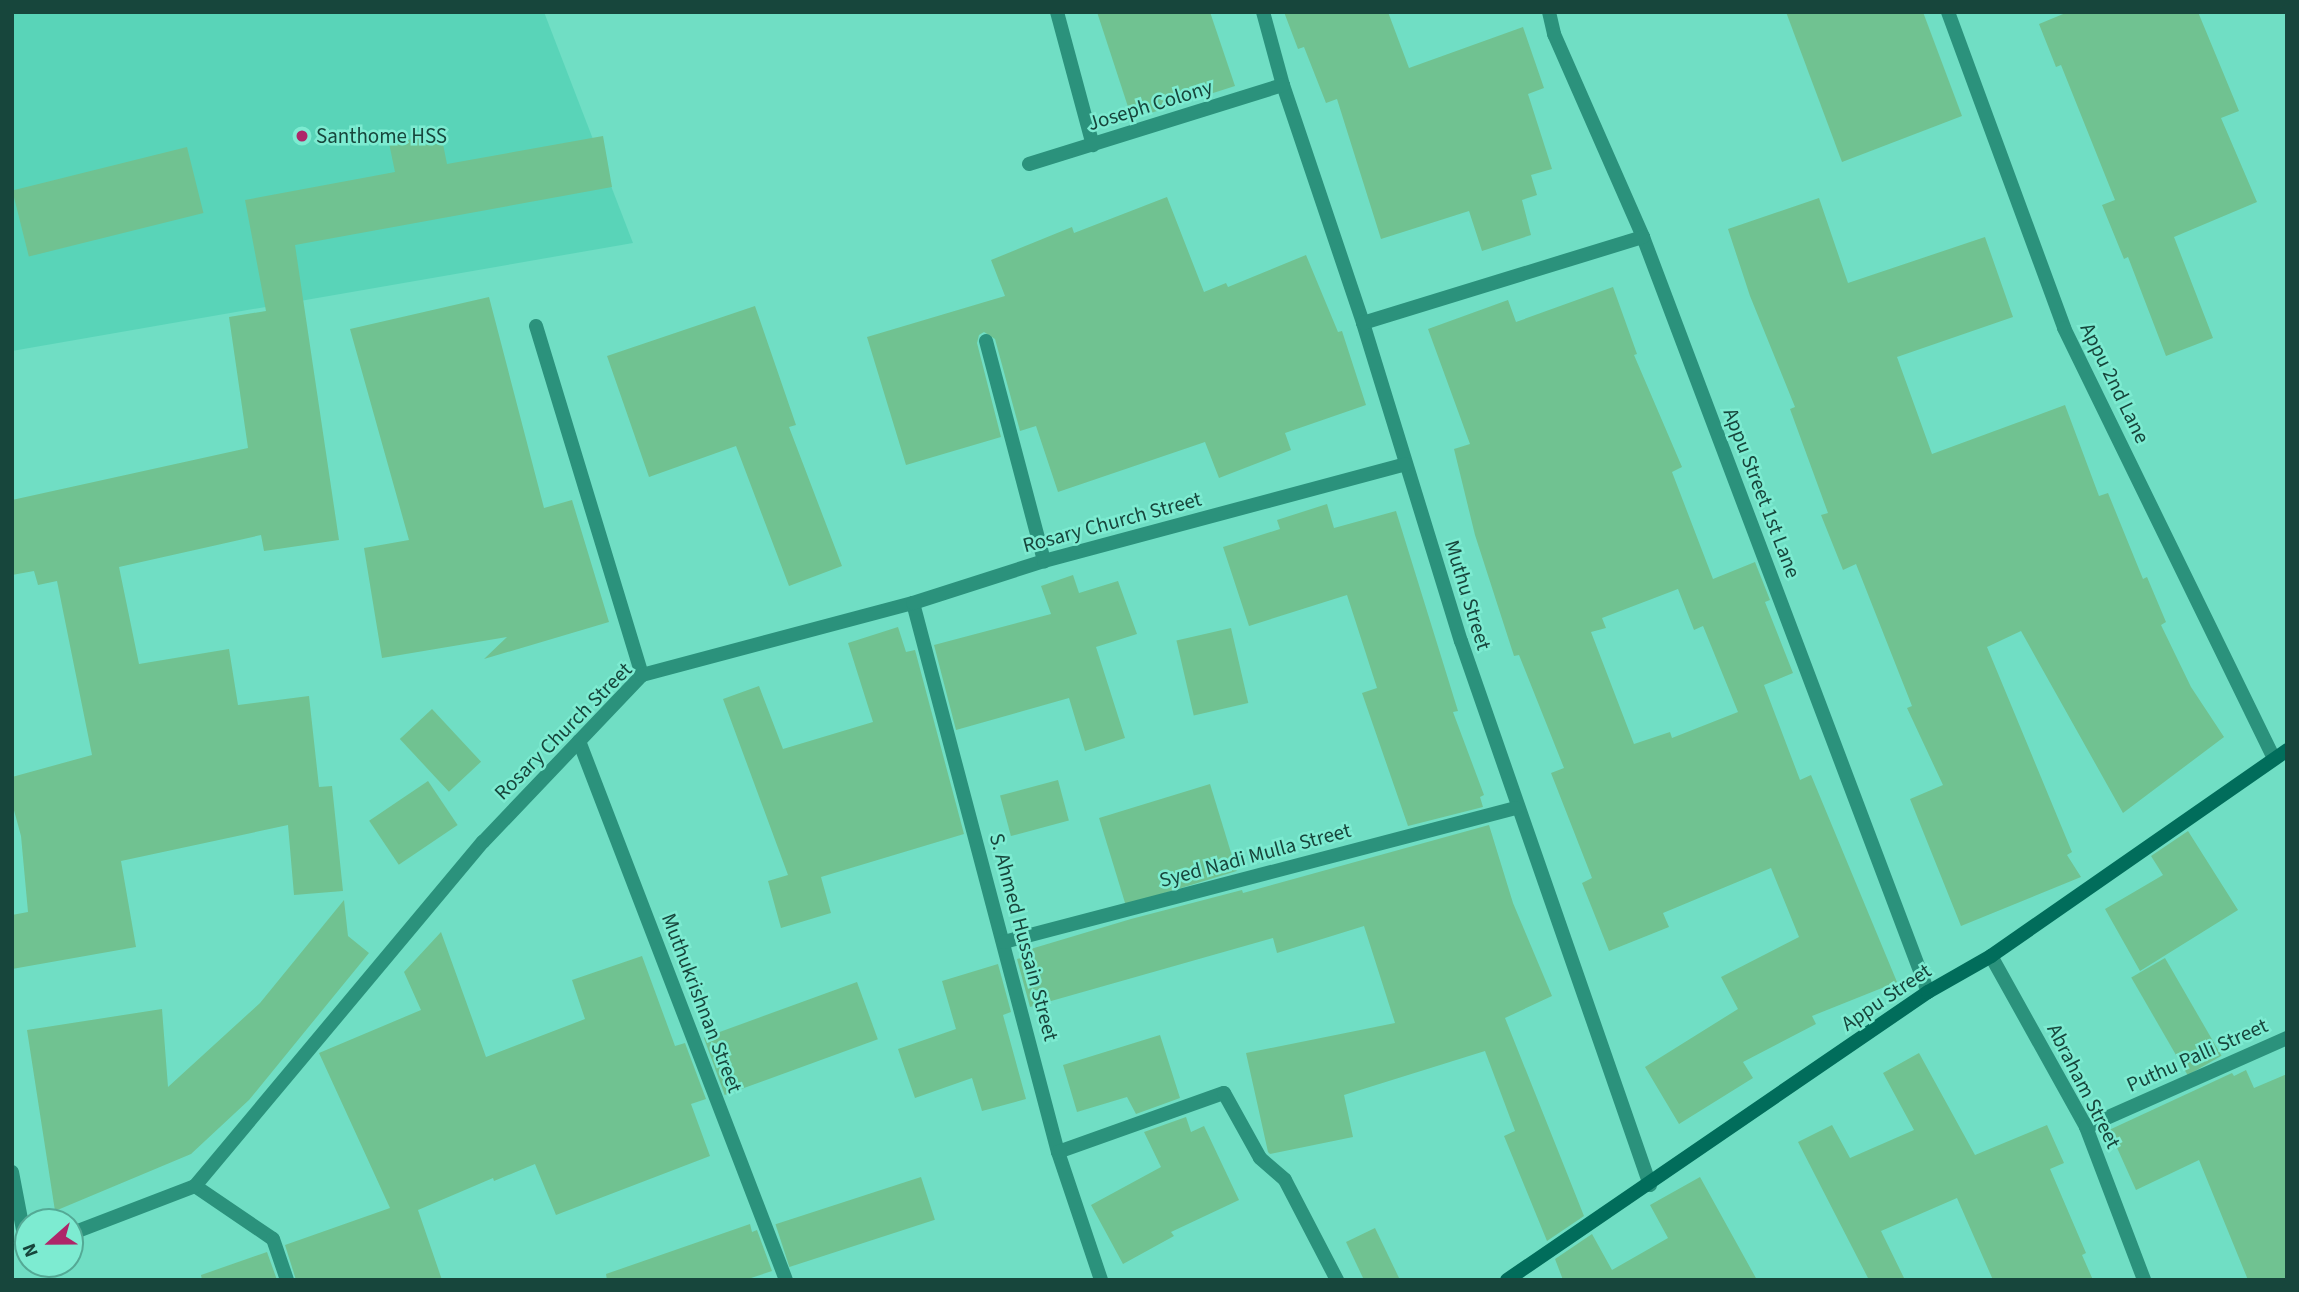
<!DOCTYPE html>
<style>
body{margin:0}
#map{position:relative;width:2299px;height:1292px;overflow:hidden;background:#70dec4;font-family:"Source Sans 3",sans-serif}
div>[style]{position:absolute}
.built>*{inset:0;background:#59d4b8}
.building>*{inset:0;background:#70c291;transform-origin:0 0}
.street>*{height:14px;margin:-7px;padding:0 7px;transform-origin:7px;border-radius:7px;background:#2b927c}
.secondary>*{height:14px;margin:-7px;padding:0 7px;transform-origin:7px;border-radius:7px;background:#016d5b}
.dots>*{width:19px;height:19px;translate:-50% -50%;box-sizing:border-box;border:4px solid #7debd1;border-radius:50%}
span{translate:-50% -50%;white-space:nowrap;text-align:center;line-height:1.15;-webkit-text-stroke:5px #7debd1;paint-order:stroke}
.street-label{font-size:21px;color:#17463c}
.poi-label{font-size:21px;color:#17463c}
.left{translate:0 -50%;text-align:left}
.frame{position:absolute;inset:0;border:14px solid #17463c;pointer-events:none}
.north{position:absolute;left:14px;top:1208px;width:70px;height:70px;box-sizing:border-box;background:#7debd1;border:2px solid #54a995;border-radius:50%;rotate:249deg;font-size:19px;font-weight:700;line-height:28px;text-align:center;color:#17463c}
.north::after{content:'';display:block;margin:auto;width:24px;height:32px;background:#ae2669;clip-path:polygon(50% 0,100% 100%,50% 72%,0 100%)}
</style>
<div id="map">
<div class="built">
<div style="clip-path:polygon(12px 12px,544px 12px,633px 243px,12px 351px)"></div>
</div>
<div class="building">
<div style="clip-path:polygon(1097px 12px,1210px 12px,1235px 86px,1132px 119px)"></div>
<div style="clip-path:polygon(1284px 12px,1388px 12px,1409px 68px,1523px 27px,1544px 88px,1528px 94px,1552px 169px,1531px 175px,1537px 195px,1522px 200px,1531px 235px,1482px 251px,1469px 211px,1381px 239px,1337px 99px,1326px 103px,1304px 47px,1298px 49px)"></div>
<div style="clip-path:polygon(1786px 12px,1923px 12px,1962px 116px,1842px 162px)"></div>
<div style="clip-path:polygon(2068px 12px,2198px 12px,2239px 111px,2221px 118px,2257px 202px,2174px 237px,2213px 338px,2166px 356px,2128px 257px,2124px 259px,2102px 205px,2115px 200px,2061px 65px,2056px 67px,2039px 24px)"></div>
<div style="clip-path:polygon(441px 134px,447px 164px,603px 136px,612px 187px,295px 245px,339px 540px,264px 551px,261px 535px,119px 567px,139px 664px,229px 649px,238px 705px,309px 696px,319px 787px,332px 786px,343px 891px,294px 895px,288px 825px,121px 861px,136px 947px,12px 969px,12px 915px,28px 912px,21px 836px,12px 803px,12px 777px,92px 755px,57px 581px,38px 585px,34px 571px,12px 575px,12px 500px,248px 448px,229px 317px,266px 311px,245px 200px,395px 172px,389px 143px)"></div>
<div style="left:187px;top:147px;width:68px;height:180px;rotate:76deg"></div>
<div style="clip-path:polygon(1167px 197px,1204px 292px,1226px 283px,1228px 287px,1306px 255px,1338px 332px,1342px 331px,1366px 405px,1285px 433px,1291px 450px,1219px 478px,1205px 442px,1058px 492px,1036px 426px,1020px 431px,995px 339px,984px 332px,979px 335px,977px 343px,1001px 437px,906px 465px,867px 337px,1005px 296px,991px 260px,1072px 227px,1074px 233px)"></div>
<div style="clip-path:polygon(1819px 198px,1848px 283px,1985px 237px,2013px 317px,1897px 357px,1932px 454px,2065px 405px,2099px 496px,2108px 493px,2143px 579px,2147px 577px,2166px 622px,2161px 625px,2191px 687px,2224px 737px,2123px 813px,2021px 631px,1987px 647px,2072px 852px,2067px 855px,2081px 877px,1961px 926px,1910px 799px,1943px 785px,1907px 708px,1912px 706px,1856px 564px,1843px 570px,1821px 515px,1828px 513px,1790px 409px,1795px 407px,1750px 296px,1728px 229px)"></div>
<div style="clip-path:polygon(evenodd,1613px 287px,1637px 354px,1634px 355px,1682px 467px,1672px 472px,1713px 579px,1755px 562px,1770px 600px,1765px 602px,1793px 673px,1764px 685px,1800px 780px,1811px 775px,1897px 982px,1812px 1016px,1816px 1024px,1743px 1062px,1753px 1078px,1679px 1124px,1645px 1067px,1738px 1009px,1721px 977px,1799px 937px,1771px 868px,1663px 913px,1669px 927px,1609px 951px,1582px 883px,1592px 878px,1551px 773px,1564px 768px,1519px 655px,1514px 656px,1475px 535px,1454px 449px,1470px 444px,1428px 329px,1508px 300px,1516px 322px,1613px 287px,1678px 589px,1694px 630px,1703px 626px,1738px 712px,1672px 738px,1670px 732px,1634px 744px,1591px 632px,1606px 628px,1602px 618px,1678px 589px)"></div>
<div style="clip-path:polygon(489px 297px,544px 508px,572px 500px,609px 622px,484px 659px,507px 637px,382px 658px,364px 548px,409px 540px,350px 329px)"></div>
<div style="clip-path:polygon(755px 306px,796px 425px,789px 427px,842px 566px,789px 586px,736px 446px,649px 477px,607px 356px)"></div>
<div style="clip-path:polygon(1327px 504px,1334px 528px,1396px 511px,1458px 711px,1453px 712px,1484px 795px,1480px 797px,1483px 807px,1408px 826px,1362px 693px,1377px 688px,1347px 595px,1249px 626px,1223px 547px,1280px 529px,1277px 520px)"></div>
<div style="clip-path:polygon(1073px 575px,1079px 593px,1118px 581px,1137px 634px,1096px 647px,1125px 738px,1085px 751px,1069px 698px,956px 730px,934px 645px,1051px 614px,1041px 586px)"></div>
<div style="clip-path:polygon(898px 627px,906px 652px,915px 650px,964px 834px,821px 877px,831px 913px,781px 928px,768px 881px,788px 875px,723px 699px,759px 686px,783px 749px,873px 722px,848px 643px)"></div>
<div style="left:1231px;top:628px;width:77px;height:56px;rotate:77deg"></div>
<div style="left:432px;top:709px;width:72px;height:44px;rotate:47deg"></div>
<div style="left:1058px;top:780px;width:42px;height:60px;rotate:75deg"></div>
<div style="left:428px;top:781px;width:53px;height:71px;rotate:56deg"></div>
<div style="left:1210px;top:784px;width:91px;height:116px;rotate:73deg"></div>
<div style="clip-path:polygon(1489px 825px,1513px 903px,1552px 996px,1505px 1018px,1584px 1216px,1547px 1241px,1504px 1136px,1515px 1131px,1485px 1051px,1344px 1095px,1353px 1137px,1270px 1154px,1268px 1152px,1246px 1053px,1395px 1023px,1364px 926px,1277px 953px,1273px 938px,1030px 1007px,1017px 959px,1025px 957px,1024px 951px,1131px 919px,1242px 890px,1243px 893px)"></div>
<div style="clip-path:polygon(2188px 831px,2238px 910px,2140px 971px,2105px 909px,2163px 875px,2151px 856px)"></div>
<div style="clip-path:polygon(344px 900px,348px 936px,369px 953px,249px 1100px,191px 1154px,55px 1211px,27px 1030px,162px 1009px,168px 1087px,260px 1003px)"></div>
<div style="clip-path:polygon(441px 932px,486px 1057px,585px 1019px,572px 980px,642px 956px,675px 1046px,685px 1043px,706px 1099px,691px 1104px,710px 1156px,556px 1215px,535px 1164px,494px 1181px,493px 1178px,418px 1210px,442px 1280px,296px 1280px,285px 1245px,390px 1208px,319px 1053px,421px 1010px,404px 972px)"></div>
<div style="left:2165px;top:958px;width:113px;height:39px;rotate:60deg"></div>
<div style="clip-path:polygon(998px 964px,1011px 1012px,1003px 1015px,1026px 1099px,982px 1111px,972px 1078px,915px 1098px,898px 1049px,956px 1029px,942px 981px)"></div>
<div style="left:857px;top:982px;width:61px;height:163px;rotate:70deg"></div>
<div style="clip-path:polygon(1160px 1035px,1180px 1098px,1136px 1114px,1127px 1097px,1077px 1112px,1063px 1065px)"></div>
<div style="clip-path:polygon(1919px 1053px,1975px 1155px,2047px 1125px,2064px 1163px,2050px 1169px,2086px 1253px,2082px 1255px,2093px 1280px,1993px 1280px,1957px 1198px,1881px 1231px,1905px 1280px,1869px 1280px,1798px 1142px,1832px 1125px,1850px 1158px,1914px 1130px,1883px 1073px)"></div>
<div style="clip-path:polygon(2246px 1070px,2254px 1088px,2287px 1074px,2287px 1280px,2248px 1280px,2199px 1160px,2136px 1190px,2109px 1130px,2232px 1073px,2234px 1076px)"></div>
<div style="clip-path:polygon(1186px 1117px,1191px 1132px,1204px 1126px,1239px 1200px,1171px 1232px,1174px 1236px,1123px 1264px,1091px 1205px,1161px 1167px,1144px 1132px)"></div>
<div style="left:921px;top:1177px;width:45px;height:153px;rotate:72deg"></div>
<div style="clip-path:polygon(1700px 1177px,1757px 1280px,1563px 1280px,1555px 1259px,1592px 1234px,1612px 1270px,1668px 1238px,1650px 1205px)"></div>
<div style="clip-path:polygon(750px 1224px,752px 1232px,757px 1230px,772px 1271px,745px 1280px,607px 1280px,606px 1274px)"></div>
<div style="clip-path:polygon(1375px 1228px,1400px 1280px,1364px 1280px,1346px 1242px)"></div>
<div style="clip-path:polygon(267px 1252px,277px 1280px,202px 1280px,201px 1275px)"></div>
</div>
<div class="street">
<div style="left:1057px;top:12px;width:138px;rotate:74.9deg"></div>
<div style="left:1263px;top:12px;width:76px;rotate:74.7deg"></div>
<div style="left:1283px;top:85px;width:251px;rotate:71.4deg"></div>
<div style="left:1363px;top:323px;width:333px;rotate:72.9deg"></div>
<div style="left:1461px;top:641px;width:576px;rotate:70.84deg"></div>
<div style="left:1549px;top:12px;width:23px;rotate:77deg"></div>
<div style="left:1554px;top:34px;width:222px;rotate:66.3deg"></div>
<div style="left:1643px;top:237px;width:807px;rotate:69.32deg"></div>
<div style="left:1948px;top:12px;width:337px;rotate:69.8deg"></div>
<div style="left:2064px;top:328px;width:479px;rotate:64deg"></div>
<div style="left:1029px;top:164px;width:266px;rotate:-17.3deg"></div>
<div style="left:1363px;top:323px;width:293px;rotate:-17.1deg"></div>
<div style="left:536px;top:326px;width:365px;rotate:73.1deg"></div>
<div style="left:986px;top:341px;width:228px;rotate:75.2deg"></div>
<div style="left:913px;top:603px;width:568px;rotate:75.21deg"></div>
<div style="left:1058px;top:1152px;width:135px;rotate:71.4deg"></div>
<div style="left:579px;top:741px;width:577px;rotate:68.99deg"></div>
<div style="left:1004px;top:942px;width:529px;rotate:-14.67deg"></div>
<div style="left:1991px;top:956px;width:196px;rotate:60.9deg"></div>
<div style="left:2086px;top:1127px;width:164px;rotate:69.2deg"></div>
<div style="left:2086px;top:1127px;width:220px;rotate:-23.9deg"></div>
<div style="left:1058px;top:1152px;width:176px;rotate:-19.6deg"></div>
<div style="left:1224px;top:1093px;width:74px;rotate:61deg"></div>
<div style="left:1260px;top:1158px;width:33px;rotate:41deg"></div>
<div style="left:1285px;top:1180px;width:113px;rotate:62.5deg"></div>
<div style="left:12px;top:1172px;width:80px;rotate:79.2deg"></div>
<div style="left:195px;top:1186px;width:94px;rotate:34.2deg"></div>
<div style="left:273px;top:1239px;width:43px;rotate:71.1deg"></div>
<div style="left:70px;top:1234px;width:134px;rotate:-21deg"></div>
<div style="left:195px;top:1186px;width:449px;rotate:-50.1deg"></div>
<div style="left:483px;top:842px;width:231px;rotate:-46.4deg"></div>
<div style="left:642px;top:675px;width:280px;rotate:-14.9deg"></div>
<div style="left:913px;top:603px;width:138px;rotate:-17.8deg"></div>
<div style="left:1044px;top:561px;width:374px;rotate:-15deg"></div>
</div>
<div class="secondary">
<div style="left:1507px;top:1280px;width:510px;rotate:-34.38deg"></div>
<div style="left:1928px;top:992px;width:73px;rotate:-29.7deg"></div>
<div style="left:1991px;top:956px;width:361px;rotate:-34.8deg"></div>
</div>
<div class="dots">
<div style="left:302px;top:136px;background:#ae2669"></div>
</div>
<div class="street-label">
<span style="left:1150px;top:105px;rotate:-17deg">Joseph Colony</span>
<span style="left:2115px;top:383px;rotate:64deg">Appu 2nd Lane</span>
<span style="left:1762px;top:493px;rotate:69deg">Appu Street 1st Lane</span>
<span style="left:1112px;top:522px;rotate:-15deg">Rosary Church Street</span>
<span style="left:1468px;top:595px;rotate:73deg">Muthu Street</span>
<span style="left:563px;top:731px;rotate:-45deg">Rosary Church Street</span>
<span style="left:1255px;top:855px;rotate:-15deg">Syed Nadi Mulla Street</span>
<span style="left:1024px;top:937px;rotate:75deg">S. Ahmed Hussain Street</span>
<span style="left:1886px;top:997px;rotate:-34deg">Appu Street</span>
<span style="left:702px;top:1003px;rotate:69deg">Muthukrishnan Street</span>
<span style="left:2197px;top:1055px;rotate:-24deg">Puthu Palli Street</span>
<span style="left:2084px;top:1086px;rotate:63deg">Abraham Street</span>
</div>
<div class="poi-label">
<span class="left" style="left:316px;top:136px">Santhome HSS</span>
</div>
<div class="frame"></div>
<div class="north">N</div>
</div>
